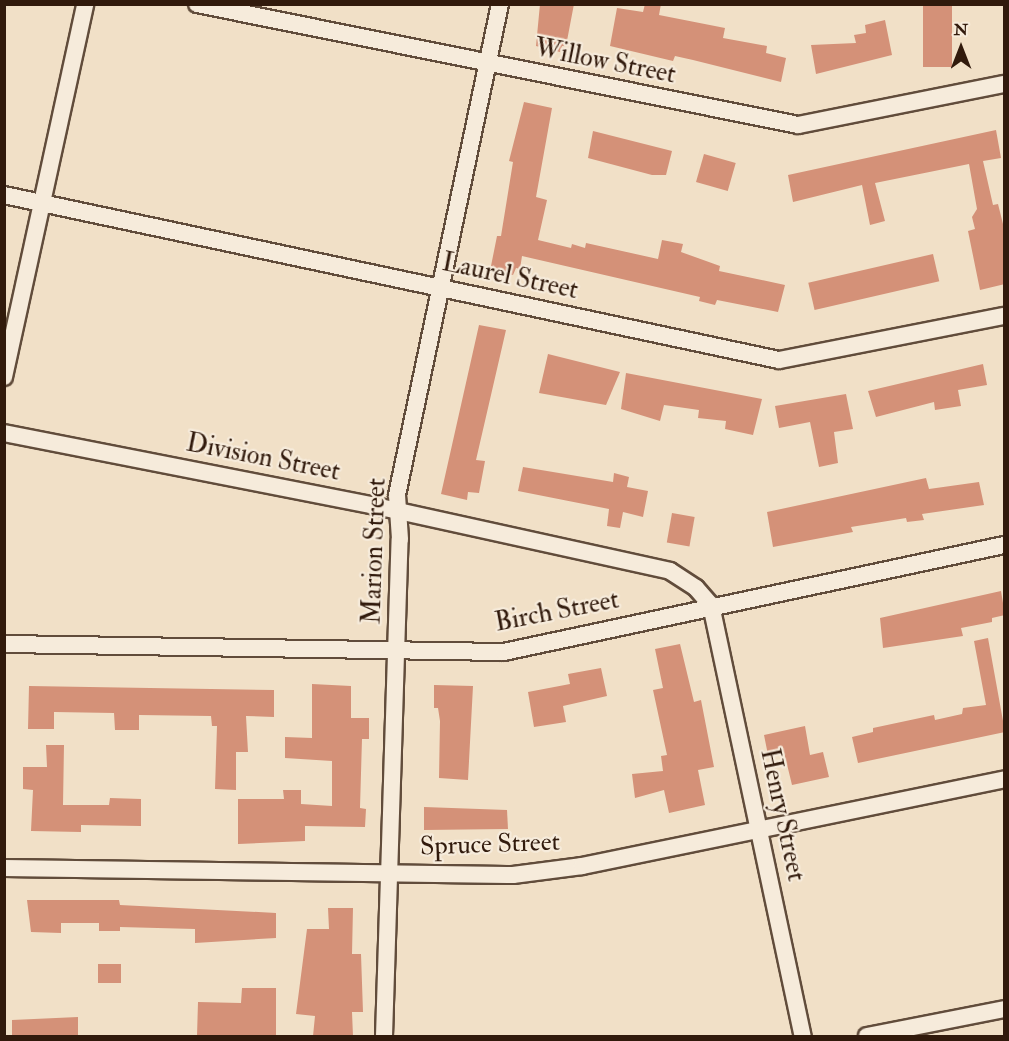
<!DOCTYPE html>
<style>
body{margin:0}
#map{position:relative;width:1009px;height:1041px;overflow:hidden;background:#f1e0c7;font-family:"IM FELL Double Pica",serif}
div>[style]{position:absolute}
.building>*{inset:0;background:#d49178;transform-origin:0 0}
.roads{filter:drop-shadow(2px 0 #614c3b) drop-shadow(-2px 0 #614c3b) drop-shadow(0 2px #614c3b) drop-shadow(0 -2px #614c3b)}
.minor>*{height:16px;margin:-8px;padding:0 8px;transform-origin:8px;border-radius:8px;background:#f6ebdb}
span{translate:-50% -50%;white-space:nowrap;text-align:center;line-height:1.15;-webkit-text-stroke:4.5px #f6ebdb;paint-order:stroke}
.street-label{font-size:26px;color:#311a0c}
.frame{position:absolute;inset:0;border:6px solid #311a0c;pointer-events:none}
.north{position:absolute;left:931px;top:18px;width:60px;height:60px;-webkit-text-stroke:4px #f6ebdb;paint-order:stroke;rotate:0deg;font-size:16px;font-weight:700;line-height:24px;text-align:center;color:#311a0c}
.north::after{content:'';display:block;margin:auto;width:21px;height:27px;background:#311a0c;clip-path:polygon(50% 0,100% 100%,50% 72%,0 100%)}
</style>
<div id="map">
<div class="building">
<div style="clip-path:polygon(540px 4px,574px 4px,566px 46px,562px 46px,560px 52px,536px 46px)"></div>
<div style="clip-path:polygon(645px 4px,661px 4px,659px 15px,725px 28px,723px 38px,767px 46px,766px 53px,786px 58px,781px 82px,693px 60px,675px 56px,673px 61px,610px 46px,617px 8px,643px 12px)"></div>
<div style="left:923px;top:4px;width:29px;height:63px"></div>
<div style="clip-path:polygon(885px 20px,892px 55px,816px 74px,811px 45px,856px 43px,854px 35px,866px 33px,865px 25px)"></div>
<div style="clip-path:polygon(524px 102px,552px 108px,536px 197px,547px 200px,538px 240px,571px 248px,572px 244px,585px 248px,586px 243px,658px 259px,662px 240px,683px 244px,681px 252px,720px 266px,719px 271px,785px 285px,778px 312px,717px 300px,715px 305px,699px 301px,700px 297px,522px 256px,520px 269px,516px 268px,513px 275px,490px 271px,497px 236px,501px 236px,513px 162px,509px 161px)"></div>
<div style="clip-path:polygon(996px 130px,1001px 158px,983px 161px,993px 205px,998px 204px,1005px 232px,1005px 284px,980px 290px,968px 231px,975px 229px,972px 217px,977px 209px,969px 164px,875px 183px,885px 221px,870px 225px,862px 185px,793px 202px,788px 175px)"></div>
<div style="clip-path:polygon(593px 131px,672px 151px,666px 175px,652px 175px,588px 158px)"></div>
<div style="left:704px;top:154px;width:33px;height:29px;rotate:16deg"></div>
<div style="left:933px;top:254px;width:28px;height:128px;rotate:77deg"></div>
<div style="clip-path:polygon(479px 325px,506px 330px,476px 460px,485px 461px,479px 493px,468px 492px,467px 500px,441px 494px)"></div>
<div style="clip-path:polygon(548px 354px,620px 372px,606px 405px,539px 393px)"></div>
<div style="clip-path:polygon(983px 364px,987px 385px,958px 390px,961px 406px,935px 410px,934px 402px,876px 417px,868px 391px)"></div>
<div style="clip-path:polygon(626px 373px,762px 399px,753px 435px,725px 429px,726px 421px,698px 418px,699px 410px,664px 405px,660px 421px,621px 409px)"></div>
<div style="clip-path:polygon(846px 394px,853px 429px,834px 432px,838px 463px,819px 467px,810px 422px,779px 428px,775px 406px)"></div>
<div style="clip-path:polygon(523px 467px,613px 482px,614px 473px,629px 477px,627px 487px,648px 491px,643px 517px,623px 512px,620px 528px,607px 526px,609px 509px,518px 491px)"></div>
<div style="clip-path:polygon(926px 478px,929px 489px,979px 482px,984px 505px,922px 514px,924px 520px,907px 522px,906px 518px,851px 527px,853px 532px,773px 547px,767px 512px)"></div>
<div style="left:672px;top:513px;width:23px;height:30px;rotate:10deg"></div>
<div style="clip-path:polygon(1001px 591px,1005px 615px,992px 618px,992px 622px,961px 628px,963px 636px,883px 648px,880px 618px)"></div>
<div style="clip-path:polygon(988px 638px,1005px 732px,858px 763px,852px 737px,873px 732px,873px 728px,934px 715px,935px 720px,962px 714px,963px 708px,986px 705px,974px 641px)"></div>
<div style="clip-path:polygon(680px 644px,694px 702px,701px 700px,714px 767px,698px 770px,705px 805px,669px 813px,664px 790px,635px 798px,632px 774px,663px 771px,661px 756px,667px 755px,653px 690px,663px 688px,655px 649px)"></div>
<div style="clip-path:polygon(601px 668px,607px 696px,563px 706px,566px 722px,534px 727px,528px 692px,570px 684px,568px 674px)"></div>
<div style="clip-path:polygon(312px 684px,351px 686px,351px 718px,369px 718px,369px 739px,362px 739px,360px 808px,366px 809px,365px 827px,305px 826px,305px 841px,238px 844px,238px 799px,284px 799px,283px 790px,301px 790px,301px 804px,332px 806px,332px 761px,285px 758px,285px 737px,312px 738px)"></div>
<div style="clip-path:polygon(434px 685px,473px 686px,468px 780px,439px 778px,440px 721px,438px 708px,434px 708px)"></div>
<div style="clip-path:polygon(29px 686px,274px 690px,274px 717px,246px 716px,248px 752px,236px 752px,236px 790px,215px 789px,217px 726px,212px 726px,211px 716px,139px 715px,139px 730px,115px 730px,114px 713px,54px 712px,54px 729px,28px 729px)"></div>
<div style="clip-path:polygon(805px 726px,810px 755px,823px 752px,829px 777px,792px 785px,784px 752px,768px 755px,764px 735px)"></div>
<div style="clip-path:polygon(46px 745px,64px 745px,63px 805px,109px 805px,110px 798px,141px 799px,141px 826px,81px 825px,81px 832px,31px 831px,33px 790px,23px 789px,23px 767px,47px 767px)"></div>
<div style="clip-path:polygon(424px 807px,507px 810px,508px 829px,424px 830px)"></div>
<div style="clip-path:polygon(27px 900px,119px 900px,120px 905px,276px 913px,276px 938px,195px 943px,195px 929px,120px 927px,120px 931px,99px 931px,99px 923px,61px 923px,61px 933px,31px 932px)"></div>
<div style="clip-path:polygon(328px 908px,353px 908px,352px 954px,361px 954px,363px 1012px,352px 1012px,353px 1036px,313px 1036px,315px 1016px,296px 1014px,307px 929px,329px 929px)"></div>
<div style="left:98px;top:964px;width:23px;height:19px"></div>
<div style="clip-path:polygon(242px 988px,276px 988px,276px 1036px,197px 1036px,198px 1002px,241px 1003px)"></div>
<div style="clip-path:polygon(78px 1017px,78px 1036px,12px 1036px,12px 1020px)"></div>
</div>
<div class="roads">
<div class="minor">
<div style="left:197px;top:4px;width:613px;rotate:11.38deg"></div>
<div style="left:798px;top:125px;width:210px;rotate:-11.3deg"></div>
<div style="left:4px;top:195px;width:792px;rotate:12.02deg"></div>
<div style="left:779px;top:360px;width:229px;rotate:-11.1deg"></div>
<div style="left:4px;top:377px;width:382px;rotate:-77.7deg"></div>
<div style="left:4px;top:433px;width:374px;rotate:11.1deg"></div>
<div style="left:371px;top:505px;width:306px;rotate:12.4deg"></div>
<div style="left:670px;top:571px;width:31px;rotate:33deg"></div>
<div style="left:696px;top:588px;width:23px;rotate:49deg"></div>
<div style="left:711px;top:605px;width:441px;rotate:78deg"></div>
<div style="left:4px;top:644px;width:500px;rotate:0.92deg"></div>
<div style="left:504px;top:652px;width:511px;rotate:-12.08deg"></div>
<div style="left:4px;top:868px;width:509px;rotate:0.79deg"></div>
<div style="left:513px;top:875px;width:70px;rotate:-7.4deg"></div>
<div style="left:582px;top:866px;width:431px;rotate:-11.6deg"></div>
<div style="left:384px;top:1036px;width:497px;rotate:-88.2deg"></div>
<div style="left:400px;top:539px;width:44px;rotate:-93.9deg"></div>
<div style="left:397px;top:495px;width:502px;rotate:-78.15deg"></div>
<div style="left:867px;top:1036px;width:140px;rotate:-11.1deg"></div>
</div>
</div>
<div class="street-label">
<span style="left:605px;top:62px;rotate:11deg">Willow Street</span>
<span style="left:510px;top:277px;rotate:12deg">Laurel Street</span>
<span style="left:263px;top:458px;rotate:11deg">Division Street</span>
<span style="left:375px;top:551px;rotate:-88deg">Marion Street</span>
<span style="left:557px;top:612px;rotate:-11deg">Birch Street</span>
<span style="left:782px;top:815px;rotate:78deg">Henry Street</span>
<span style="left:490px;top:845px;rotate:-2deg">Spruce Street</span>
</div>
<div class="frame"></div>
<div class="north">N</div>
</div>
